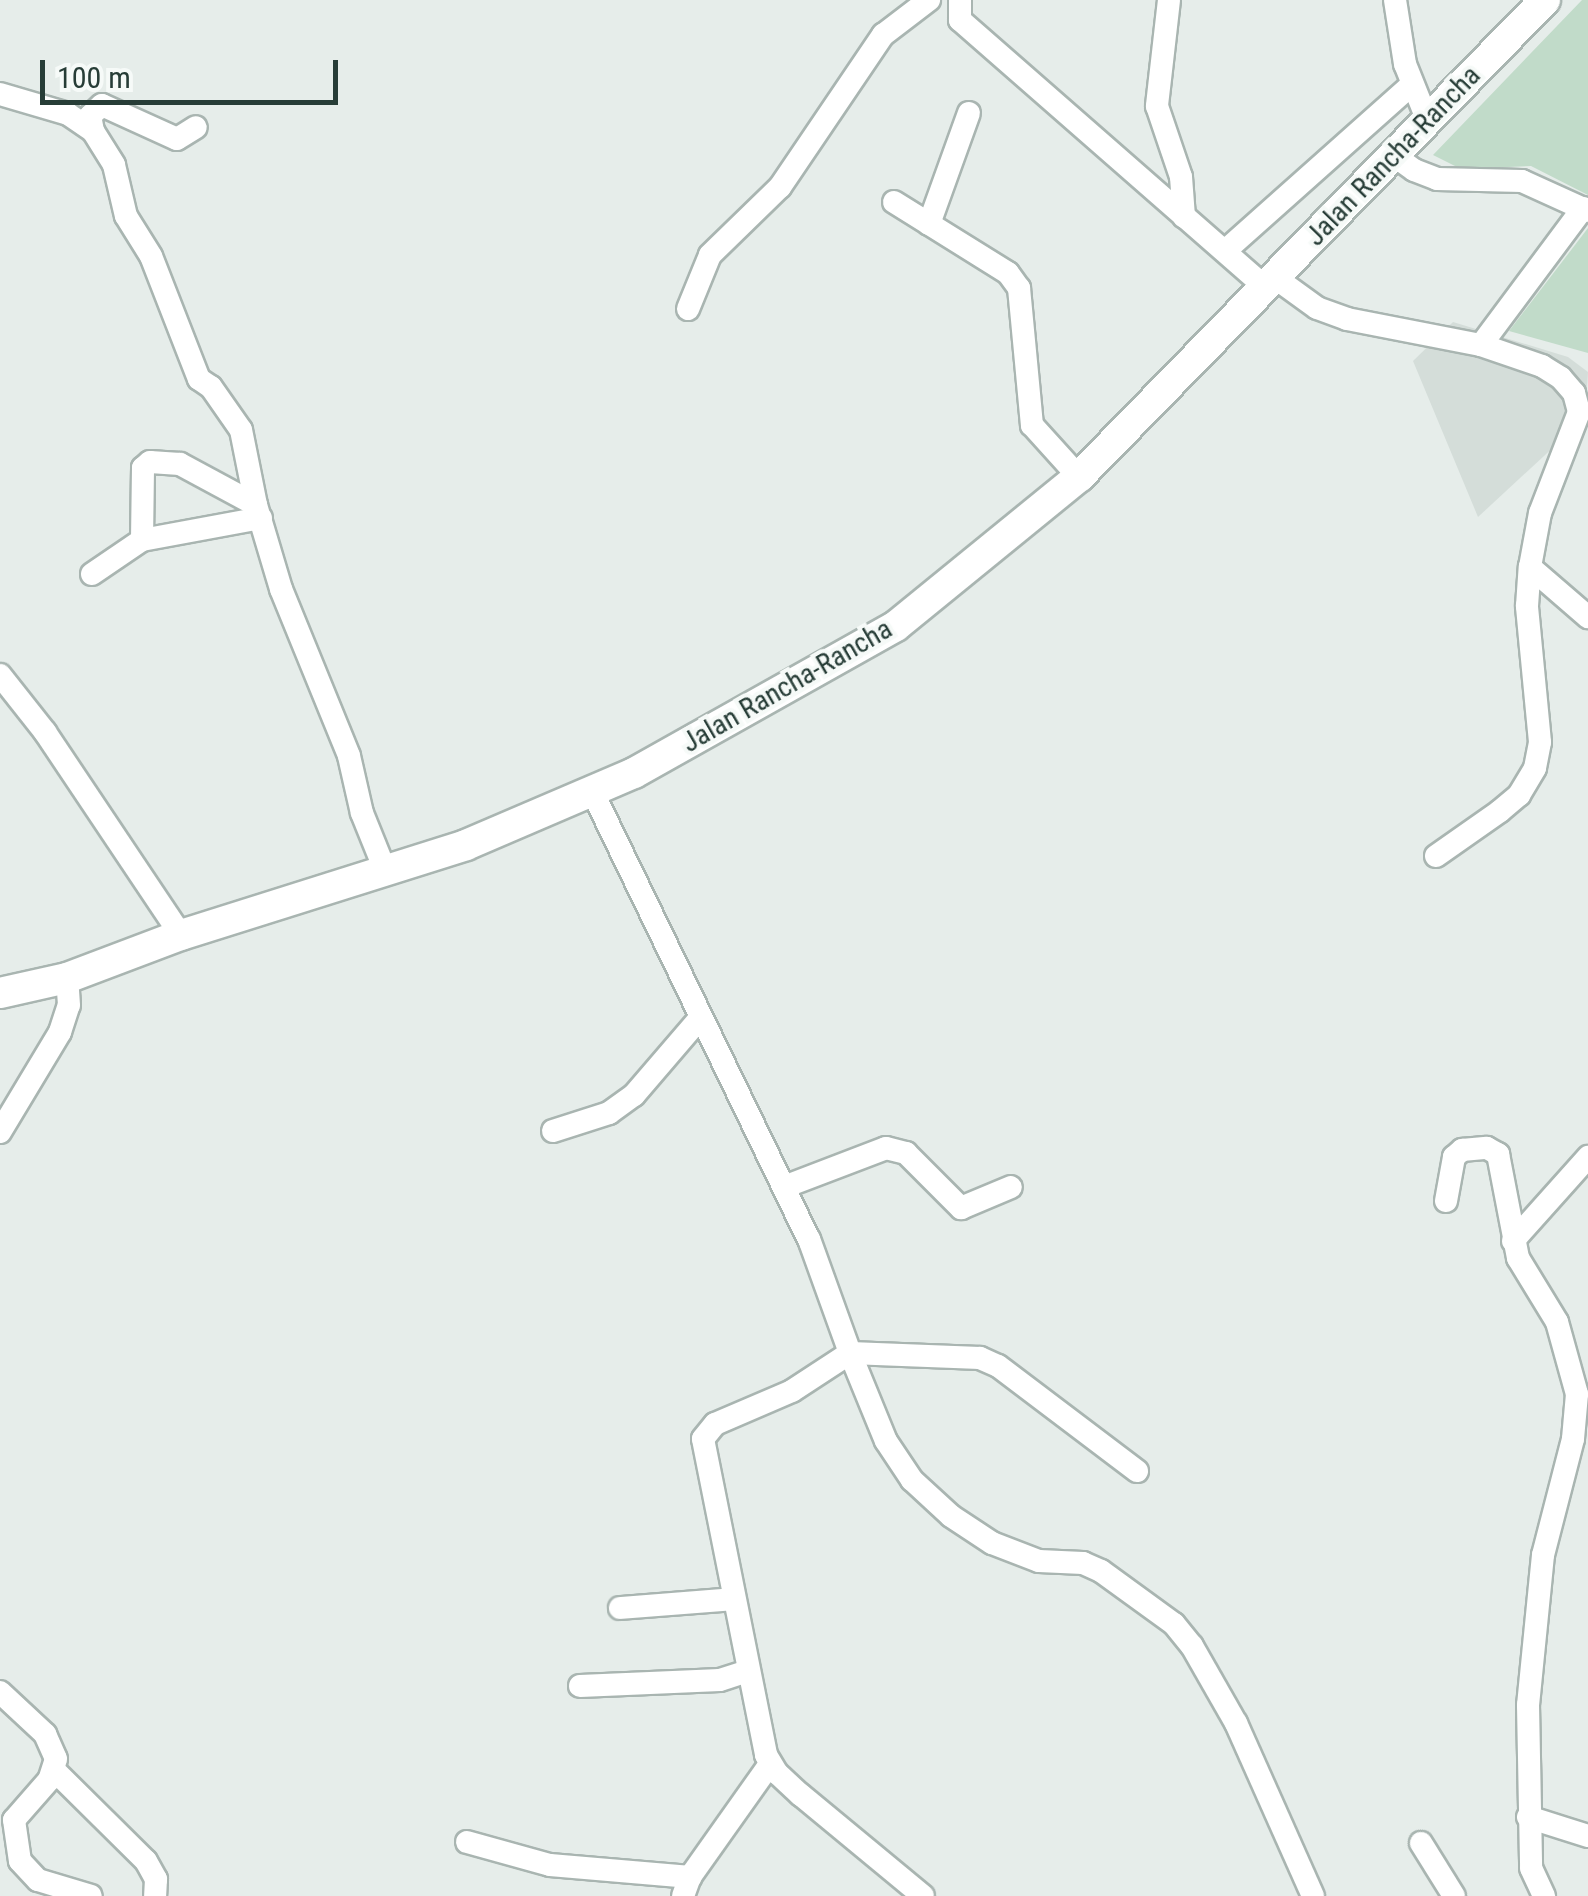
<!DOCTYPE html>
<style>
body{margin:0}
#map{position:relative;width:1588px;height:1896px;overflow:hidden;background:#e6edea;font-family:"Roboto Condensed",sans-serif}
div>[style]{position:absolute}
.built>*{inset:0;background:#d4ddd9}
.green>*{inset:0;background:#c1dbc9}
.roads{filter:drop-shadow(2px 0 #a9b5b1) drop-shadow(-2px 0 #a9b5b1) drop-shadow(0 2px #a9b5b1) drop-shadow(0 -2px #a9b5b1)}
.street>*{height:22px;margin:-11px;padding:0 11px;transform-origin:11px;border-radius:11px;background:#fff}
.secondary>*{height:30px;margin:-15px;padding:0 15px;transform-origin:15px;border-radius:15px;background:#fff}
span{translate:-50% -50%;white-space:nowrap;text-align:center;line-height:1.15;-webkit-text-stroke:8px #f6faf8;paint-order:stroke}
.street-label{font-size:28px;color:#273d37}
.scale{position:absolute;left:40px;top:60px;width:298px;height:45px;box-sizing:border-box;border:5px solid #273d37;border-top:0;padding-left:12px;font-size:30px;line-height:35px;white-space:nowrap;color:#273d37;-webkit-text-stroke:8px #f6faf8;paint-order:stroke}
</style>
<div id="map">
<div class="built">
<div style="clip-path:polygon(1453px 322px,1568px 357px,1588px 372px,1585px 418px,1478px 517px,1413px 361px)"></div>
</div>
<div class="green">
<div style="clip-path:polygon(1582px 0,1588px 0,1588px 195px,1531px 166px,1461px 169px,1433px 155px)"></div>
<div style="clip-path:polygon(1588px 228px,1588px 353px,1509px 331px)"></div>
</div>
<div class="roads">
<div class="street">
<div style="left:960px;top:0;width:20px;rotate:90deg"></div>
<div style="left:960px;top:20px;width:407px;rotate:41.2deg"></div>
<div style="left:1169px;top:0;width:107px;rotate:96.5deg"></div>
<div style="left:1157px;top:106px;width:75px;rotate:71.3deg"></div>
<div style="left:1181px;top:177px;width:40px;rotate:85.7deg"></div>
<div style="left:1395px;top:0;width:65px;rotate:81.1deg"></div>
<div style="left:1405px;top:64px;width:59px;rotate:68.2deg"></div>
<div style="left:0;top:94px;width:71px;rotate:16.4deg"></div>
<div style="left:68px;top:114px;width:30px;rotate:34deg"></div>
<div style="left:93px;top:131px;width:40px;rotate:58deg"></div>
<div style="left:114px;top:165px;width:52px;rotate:76.8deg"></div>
<div style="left:126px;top:216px;width:47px;rotate:58deg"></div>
<div style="left:151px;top:256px;width:132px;rotate:68.7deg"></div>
<div style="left:199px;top:379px;width:14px;rotate:34deg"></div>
<div style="left:211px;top:387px;width:52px;rotate:55.1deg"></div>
<div style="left:241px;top:430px;width:76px;rotate:78.7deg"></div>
<div style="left:256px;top:505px;width:88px;rotate:73.4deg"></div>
<div style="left:281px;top:589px;width:180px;rotate:67.8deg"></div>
<div style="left:349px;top:756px;width:58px;rotate:77.2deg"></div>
<div style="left:362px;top:813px;width:61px;rotate:68deg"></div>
<div style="left:93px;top:131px;width:15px;rotate:-101deg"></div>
<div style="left:90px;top:116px;width:16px;rotate:-43deg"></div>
<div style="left:102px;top:105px;width:82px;rotate:24.4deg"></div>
<div style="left:177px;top:139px;width:22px;rotate:-32deg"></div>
<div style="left:1392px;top:154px;width:27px;rotate:36deg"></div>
<div style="left:1414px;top:170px;width:25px;rotate:21deg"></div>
<div style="left:1437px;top:179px;width:85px;rotate:1.3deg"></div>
<div style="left:1522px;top:181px;width:72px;rotate:24.4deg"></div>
<div style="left:894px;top:202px;width:134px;rotate:31.9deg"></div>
<div style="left:1008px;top:273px;width:19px;rotate:54deg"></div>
<div style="left:1019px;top:288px;width:138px;rotate:84.6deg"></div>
<div style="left:1032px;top:425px;width:70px;rotate:47.9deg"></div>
<div style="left:929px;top:224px;width:118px;rotate:-70.2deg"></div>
<div style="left:1225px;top:251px;width:249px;rotate:-41.7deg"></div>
<div style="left:1277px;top:279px;width:49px;rotate:35.9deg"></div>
<div style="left:1317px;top:308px;width:32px;rotate:20deg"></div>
<div style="left:1347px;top:319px;width:136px;rotate:11deg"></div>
<div style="left:1481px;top:345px;width:65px;rotate:19deg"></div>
<div style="left:1542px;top:366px;width:22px;rotate:32deg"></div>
<div style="left:1561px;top:378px;width:20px;rotate:49deg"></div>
<div style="left:1574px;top:393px;width:20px;rotate:75deg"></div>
<div style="left:1579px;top:412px;width:108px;rotate:111.1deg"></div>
<div style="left:1540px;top:513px;width:55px;rotate:100.5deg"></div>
<div style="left:1530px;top:567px;width:77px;rotate:40.8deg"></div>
<div style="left:688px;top:309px;width:58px;rotate:-67.8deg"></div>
<div style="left:710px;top:255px;width:98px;rotate:-44.2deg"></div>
<div style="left:780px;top:187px;width:184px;rotate:-55.9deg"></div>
<div style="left:883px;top:35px;width:58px;rotate:-37.3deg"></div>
<div style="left:1481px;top:345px;width:171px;rotate:-53.3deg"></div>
<div style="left:142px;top:540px;width:72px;rotate:-89.2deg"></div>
<div style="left:143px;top:468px;width:9px;rotate:-41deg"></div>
<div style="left:150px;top:462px;width:30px;rotate:4deg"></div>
<div style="left:180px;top:464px;width:86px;rotate:28.3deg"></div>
<div style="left:92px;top:574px;width:60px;rotate:-34.2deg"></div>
<div style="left:142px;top:540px;width:121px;rotate:-10.5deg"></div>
<div style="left:0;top:675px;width:73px;rotate:51.7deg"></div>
<div style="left:45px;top:732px;width:244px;rotate:56.2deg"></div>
<div style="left:593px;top:793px;width:496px;rotate:64.2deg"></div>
<div style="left:809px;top:1239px;width:121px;rotate:70.2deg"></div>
<div style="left:850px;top:1353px;width:69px;rotate:146.8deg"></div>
<div style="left:792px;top:1391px;width:84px;rotate:156.8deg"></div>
<div style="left:715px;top:1424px;width:19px;rotate:129deg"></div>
<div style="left:703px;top:1439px;width:322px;rotate:78.7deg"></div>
<div style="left:766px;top:1755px;width:21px;rotate:59deg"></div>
<div style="left:777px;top:1773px;width:33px;rotate:43deg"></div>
<div style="left:801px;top:1795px;width:158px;rotate:39.6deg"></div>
<div style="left:1436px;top:856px;width:78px;rotate:-35.1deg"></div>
<div style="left:1500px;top:811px;width:25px;rotate:-40deg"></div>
<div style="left:1519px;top:795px;width:31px;rotate:-59deg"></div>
<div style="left:1535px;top:768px;width:26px;rotate:-79deg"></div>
<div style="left:1540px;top:742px;width:137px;rotate:-95.5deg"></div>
<div style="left:1527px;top:606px;width:39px;rotate:-86deg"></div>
<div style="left:553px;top:1131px;width:59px;rotate:-17.8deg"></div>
<div style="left:609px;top:1113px;width:31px;rotate:-36deg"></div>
<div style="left:634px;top:1095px;width:101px;rotate:-49.4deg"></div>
<div style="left:0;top:1132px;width:117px;rotate:-59deg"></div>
<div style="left:60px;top:1032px;width:28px;rotate:-72deg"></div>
<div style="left:69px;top:1005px;width:27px;rotate:-94deg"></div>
<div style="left:784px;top:1187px;width:109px;rotate:-20.9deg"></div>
<div style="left:886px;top:1148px;width:21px;rotate:14deg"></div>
<div style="left:906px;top:1153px;width:78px;rotate:45deg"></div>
<div style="left:961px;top:1208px;width:54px;rotate:-22.8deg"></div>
<div style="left:1446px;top:1201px;width:45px;rotate:-79.7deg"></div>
<div style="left:1454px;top:1157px;width:11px;rotate:-41deg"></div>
<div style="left:1462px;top:1150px;width:25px;rotate:-5deg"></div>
<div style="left:1487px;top:1148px;width:13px;rotate:29deg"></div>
<div style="left:1498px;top:1154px;width:106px;rotate:79.1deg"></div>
<div style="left:1518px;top:1258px;width:75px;rotate:58.6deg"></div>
<div style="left:1557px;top:1322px;width:75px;rotate:74.5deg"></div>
<div style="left:1577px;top:1394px;width:45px;rotate:95.1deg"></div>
<div style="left:1573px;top:1439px;width:120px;rotate:104.5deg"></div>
<div style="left:1543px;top:1555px;width:151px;rotate:95.7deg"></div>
<div style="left:1528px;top:1705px;width:163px;rotate:88.9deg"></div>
<div style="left:1531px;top:1868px;width:31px;rotate:65deg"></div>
<div style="left:1513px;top:1241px;width:113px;rotate:-48.2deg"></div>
<div style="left:1137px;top:1471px;width:174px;rotate:-142.9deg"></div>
<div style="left:998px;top:1366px;width:20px;rotate:-156deg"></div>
<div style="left:980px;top:1358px;width:130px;rotate:-177.8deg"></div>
<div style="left:850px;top:1353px;width:95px;rotate:67.8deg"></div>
<div style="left:886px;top:1441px;width:47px;rotate:56.3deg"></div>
<div style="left:912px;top:1480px;width:53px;rotate:42.7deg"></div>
<div style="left:951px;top:1516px;width:49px;rotate:33.4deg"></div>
<div style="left:992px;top:1543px;width:50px;rotate:21deg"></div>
<div style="left:1039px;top:1561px;width:44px;rotate:2.6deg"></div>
<div style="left:1083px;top:1563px;width:20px;rotate:24deg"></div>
<div style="left:1101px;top:1571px;width:90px;rotate:36deg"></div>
<div style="left:1174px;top:1624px;width:28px;rotate:51deg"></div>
<div style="left:1192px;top:1646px;width:89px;rotate:60.3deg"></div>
<div style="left:1236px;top:1723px;width:189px;rotate:66deg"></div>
<div style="left:620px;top:1608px;width:114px;rotate:-4.5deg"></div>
<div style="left:580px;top:1686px;width:140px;rotate:-2.5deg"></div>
<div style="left:720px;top:1680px;width:28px;rotate:-18deg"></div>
<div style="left:0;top:1692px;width:62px;rotate:43deg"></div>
<div style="left:45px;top:1734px;width:27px;rotate:66deg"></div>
<div style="left:56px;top:1759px;width:22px;rotate:108deg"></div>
<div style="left:49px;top:1780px;width:53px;rotate:131.2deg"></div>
<div style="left:14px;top:1820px;width:41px;rotate:81.7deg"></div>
<div style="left:20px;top:1861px;width:26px;rotate:47deg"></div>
<div style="left:38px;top:1880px;width:55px;rotate:16.8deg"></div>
<div style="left:54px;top:1770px;width:129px;rotate:44.7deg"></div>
<div style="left:146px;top:1861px;width:21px;rotate:61deg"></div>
<div style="left:156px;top:1879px;width:17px;rotate:93deg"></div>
<div style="left:1528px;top:1817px;width:63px;rotate:17.6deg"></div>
<div style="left:467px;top:1842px;width:86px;rotate:15.5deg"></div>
<div style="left:550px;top:1865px;width:141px;rotate:4.9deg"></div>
<div style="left:1421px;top:1843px;width:62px;rotate:58.1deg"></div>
<div style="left:683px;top:1896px;width:20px;rotate:-70deg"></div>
<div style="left:690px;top:1877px;width:138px;rotate:-54.7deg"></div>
</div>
<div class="secondary">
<div style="left:0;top:993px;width:69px;rotate:-12.6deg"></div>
<div style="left:67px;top:978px;width:122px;rotate:-20.7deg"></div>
<div style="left:181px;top:935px;width:299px;rotate:-17.5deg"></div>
<div style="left:466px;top:845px;width:183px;rotate:-23.2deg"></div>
<div style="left:634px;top:773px;width:300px;rotate:-29.3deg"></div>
<div style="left:896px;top:626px;width:236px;rotate:-39.2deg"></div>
<div style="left:1079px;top:477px;width:667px;rotate:-45.67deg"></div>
</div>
</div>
<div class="street-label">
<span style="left:1393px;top:156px;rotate:-46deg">Jalan Rancha-Rancha</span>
<span style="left:787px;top:686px;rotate:-30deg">Jalan Rancha-Rancha</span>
</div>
<div class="scale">100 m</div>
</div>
